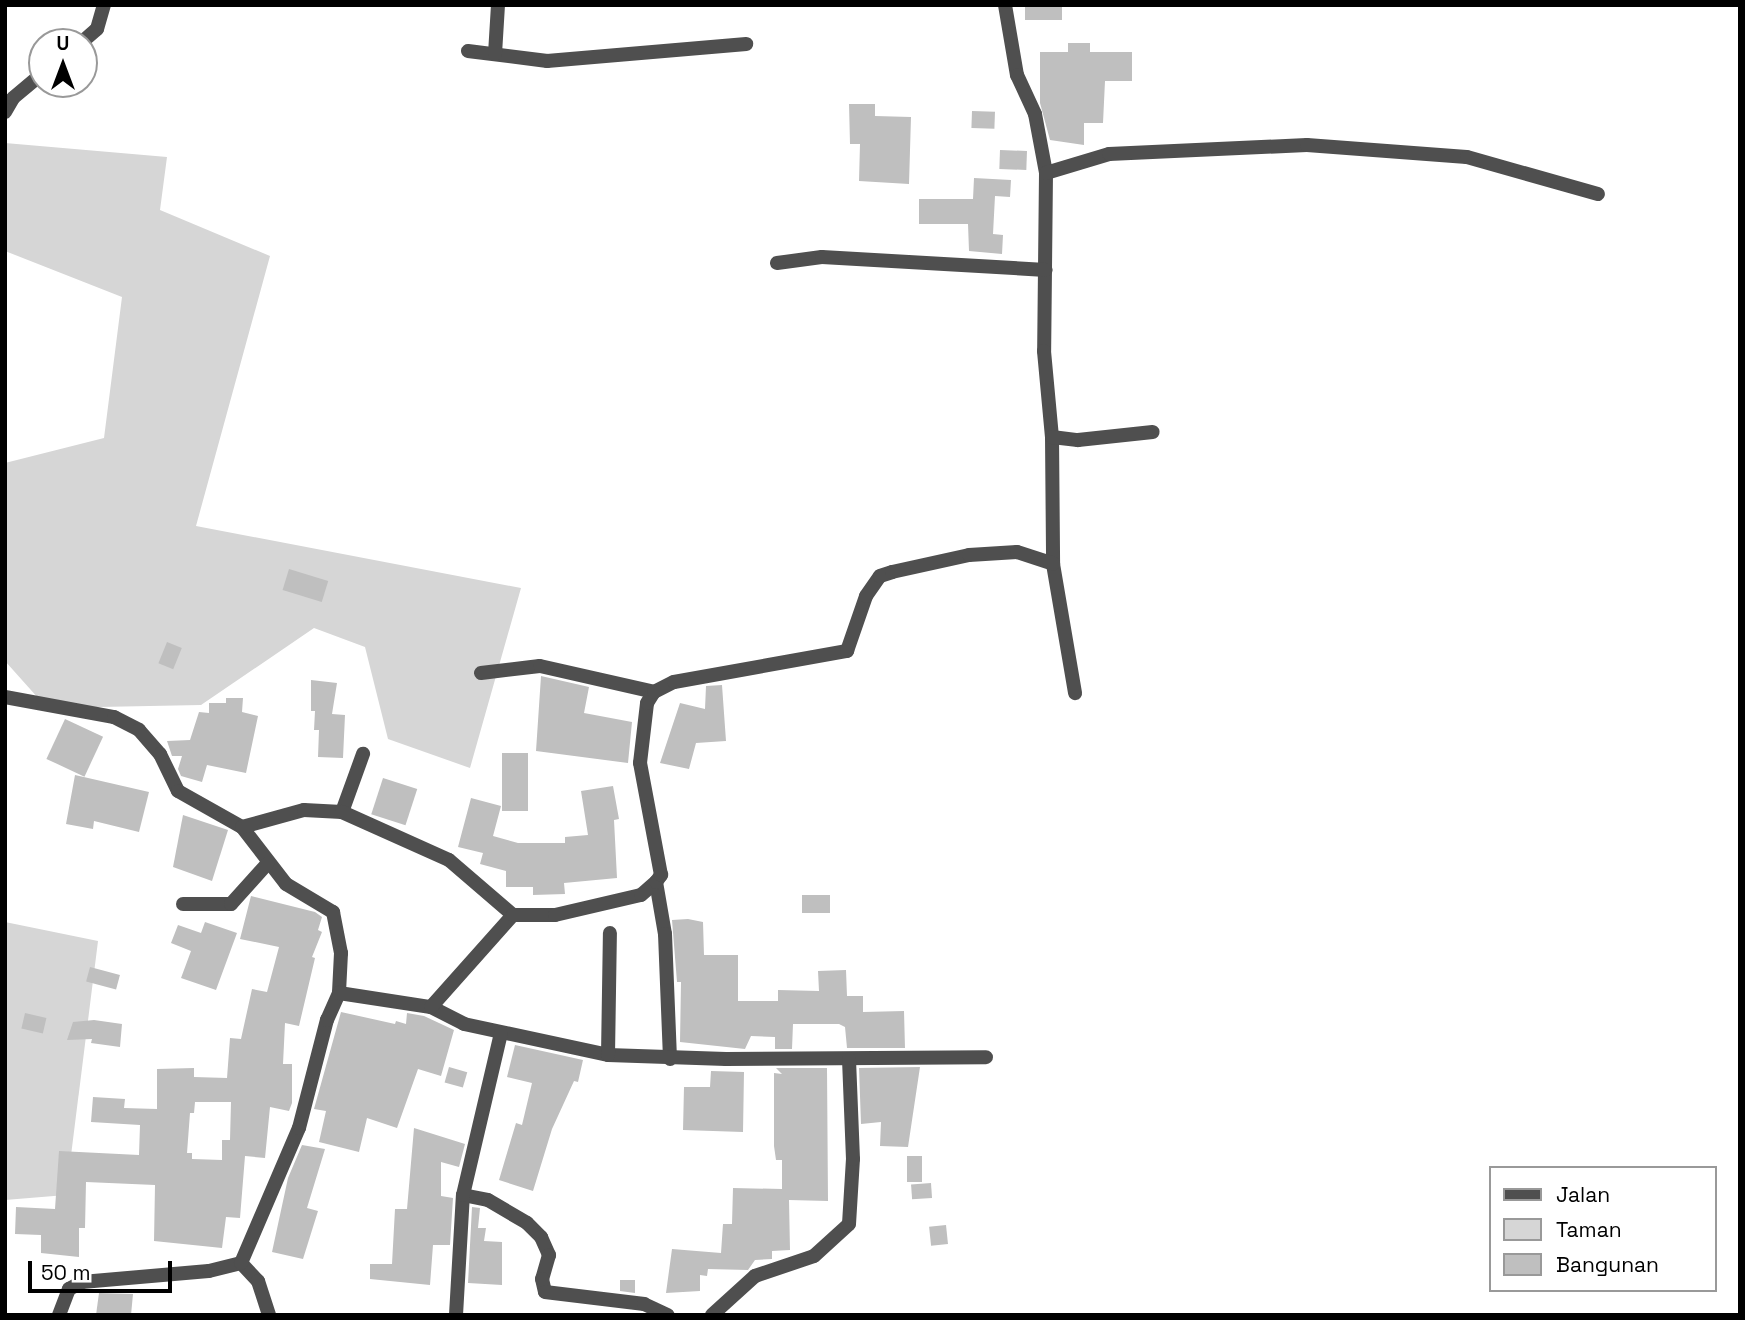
<!DOCTYPE html>
<style>
body{margin:0}
#map{position:relative;width:1745px;height:1320px;overflow:hidden;background:#fff;font-family:"Space Grotesk",sans-serif}
div>[style]{position:absolute}
.green>*{inset:0;background:#d6d6d6}
.building>*{inset:0;background:#bfbfbf;transform-origin:0 0}
.minor>*{height:14px;margin:-7px;padding:0 7px;transform-origin:7px;border-radius:7px;background:#4f4f4f}
span{translate:-50% -50%;white-space:nowrap;text-align:center;line-height:1.15;-webkit-text-stroke:5px #fff;paint-order:stroke}
.frame{position:absolute;inset:0;border:7px solid #000;pointer-events:none}
.legend{position:absolute;left:1489px;top:1166px;width:228px;height:126px;box-sizing:border-box;background:#fff;border:2px solid #999;margin:0;padding:9px 12px;list-style:none;font-size:21px;color:#000}
.legend li{display:flex;align-items:center;gap:14px;height:35px}
.legend b{width:35px;border:2px solid #999}
.north{position:absolute;left:28px;top:28px;width:70px;height:70px;box-sizing:border-box;background:#fff;border:2px solid #999;border-radius:50%;rotate:0deg;font-size:19px;font-weight:700;line-height:28px;text-align:center;color:#000}
.north::after{content:'';display:block;margin:auto;width:24px;height:32px;background:#000;clip-path:polygon(50% 0,100% 100%,50% 72%,0 100%)}
.scale{position:absolute;left:28px;top:1261px;width:144px;height:32px;box-sizing:border-box;border:4px solid #000;border-top:0;padding-left:9px;font-size:21px;line-height:24px;white-space:nowrap;color:#000;-webkit-text-stroke:5px #fff;paint-order:stroke}
</style>
<div id="map">
<div class="green">
<div style="clip-path:polygon(5px 143px,167px 157px,160px 210px,270px 256px,196px 526px,521px 588px,470px 768px,388px 739px,365px 647px,314px 628px,201px 705px,47px 708px,5px 661px,5px 463px,104px 438px,122px 297px,5px 251px)"></div>
<div style="clip-path:polygon(5px 922px,98px 941px,66px 1195px,5px 1200px)"></div>
</div>
<div class="building">
<div style="left:1025px;top:5px;width:37px;height:15px"></div>
<div style="clip-path:polygon(1068px 43px,1090px 43px,1090px 52px,1132px 52px,1132px 81px,1105px 81px,1103px 123px,1084px 123px,1084px 145px,1050px 140px,1040px 103px,1040px 52px,1068px 52px)"></div>
<div style="clip-path:polygon(849px 104px,875px 104px,875px 116px,911px 117px,909px 184px,859px 181px,860px 144px,850px 144px)"></div>
<div style="left:972px;top:111px;width:23px;height:17px;rotate:2deg"></div>
<div style="left:1000px;top:150px;width:27px;height:19px;rotate:2deg"></div>
<div style="clip-path:polygon(974px 178px,1011px 180px,1010px 197px,995px 196px,993px 234px,1003px 235px,1002px 254px,969px 251px,968px 224px,919px 224px,919px 199px,973px 199px)"></div>
<div style="left:289px;top:569px;width:41px;height:22px;rotate:17deg"></div>
<div style="left:167px;top:642px;width:16px;height:23px;rotate:22deg"></div>
<div style="clip-path:polygon(541px 676px,589px 687px,584px 713px,632px 722px,628px 763px,536px 751px)"></div>
<div style="clip-path:polygon(311px 680px,337px 683px,332px 714px,345px 715px,343px 758px,318px 757px,319px 730px,314px 730px,315px 711px,311px 711px)"></div>
<div style="clip-path:polygon(722px 685px,726px 741px,696px 743px,689px 769px,660px 763px,680px 703px,705px 709px,706px 686px)"></div>
<div style="clip-path:polygon(226px 698px,243px 698px,242px 712px,258px 716px,246px 773px,207px 765px,202px 782px,181px 776px,178px 769px,182px 756px,172px 756px,167px 741px,190px 740px,199px 712px,209px 713px,209px 703px,226px 703px)"></div>
<div style="left:65px;top:719px;width:42px;height:44px;rotate:25deg"></div>
<div style="left:502px;top:753px;width:26px;height:58px"></div>
<div style="clip-path:polygon(75px 775px,149px 792px,139px 832px,94px 821px,93px 829px,66px 824px)"></div>
<div style="left:383px;top:778px;width:36px;height:38px;rotate:18deg"></div>
<div style="clip-path:polygon(613px 786px,619px 819px,614px 820px,617px 878px,564px 883px,565px 894px,533px 895px,533px 887px,506px 887px,506px 871px,480px 864px,483px 853px,458px 847px,471px 798px,501px 806px,493px 836px,518px 843px,565px 843px,565px 837px,588px 835px,581px 791px)"></div>
<div style="clip-path:polygon(183px 815px,228px 830px,212px 881px,173px 867px)"></div>
<div style="left:802px;top:895px;width:28px;height:18px"></div>
<div style="clip-path:polygon(evenodd,251px 896px,315px 912px,322px 917px,318px 930px,322px 932px,312px 957px,315px 958px,299px 1026px,285px 1023px,283px 1064px,292px 1064px,292px 1103px,289px 1111px,270px 1107px,265px 1158px,245px 1156px,240px 1218px,226px 1217px,222px 1248px,154px 1241px,155px 1185px,86px 1182px,85px 1228px,79px 1228px,79px 1257px,41px 1253px,41px 1235px,15px 1234px,16px 1207px,55px 1209px,59px 1151px,139px 1155px,140px 1125px,91px 1122px,93px 1097px,125px 1099px,124px 1108px,157px 1109px,157px 1069px,194px 1068px,194px 1077px,227px 1078px,230px 1038px,241px 1039px,252px 989px,267px 992px,279px 947px,240px 939px,251px 896px,195px 1102px,231px 1102px,230px 1140px,222px 1140px,222px 1160px,192px 1159px,192px 1153px,187px 1153px,190px 1113px,194px 1113px,195px 1102px)"></div>
<div style="clip-path:polygon(688px 919px,703px 922px,704px 955px,738px 955px,738px 1001px,778px 1001px,778px 990px,819px 991px,818px 971px,846px 970px,847px 996px,863px 996px,863px 1012px,904px 1011px,905px 1048px,847px 1048px,845px 1027px,839px 1024px,793px 1024px,792px 1049px,775px 1049px,775px 1037px,751px 1036px,745px 1049px,680px 1042px,681px 982px,677px 982px,672px 920px)"></div>
<div style="clip-path:polygon(205px 922px,237px 933px,216px 990px,181px 978px,191px 951px,171px 943px,178px 925px,201px 933px)"></div>
<div style="left:90px;top:967px;width:31px;height:15px;rotate:15deg"></div>
<div style="clip-path:polygon(341px 1012px,395px 1024px,396px 1021px,406px 1024px,407px 1013px,424px 1016px,454px 1030px,441px 1076px,418px 1069px,397px 1128px,367px 1118px,359px 1152px,319px 1142px,326px 1111px,314px 1109px)"></div>
<div style="left:25px;top:1013px;width:22px;height:16px;rotate:13deg"></div>
<div style="clip-path:polygon(94px 1020px,122px 1024px,120px 1047px,91px 1043px,92px 1039px,67px 1040px,73px 1022px)"></div>
<div style="clip-path:polygon(515px 1045px,583px 1060px,578px 1082px,574px 1081px,552px 1129px,533px 1191px,499px 1180px,516px 1123px,522px 1125px,532px 1083px,507px 1077px)"></div>
<div style="left:449px;top:1067px;width:19px;height:16px;rotate:16deg"></div>
<div style="clip-path:polygon(920px 1067px,908px 1147px,880px 1146px,881px 1122px,861px 1124px,859px 1068px)"></div>
<div style="clip-path:polygon(776px 1068px,827px 1068px,828px 1201px,789px 1200px,790px 1250px,772px 1251px,772px 1259px,755px 1260px,748px 1270px,708px 1269px,707px 1276px,700px 1275px,700px 1291px,666px 1293px,672px 1249px,721px 1253px,723px 1224px,732px 1224px,733px 1188px,782px 1189px,782px 1160px,776px 1160px,774px 1146px,774px 1073px,782px 1074px)"></div>
<div style="clip-path:polygon(711px 1071px,744px 1072px,743px 1132px,683px 1130px,684px 1087px,710px 1087px)"></div>
<div style="clip-path:polygon(414px 1128px,465px 1144px,459px 1167px,441px 1162px,441px 1196px,453px 1198px,450px 1245px,433px 1245px,430px 1285px,370px 1279px,370px 1264px,392px 1264px,395px 1209px,407px 1209px)"></div>
<div style="clip-path:polygon(302px 1145px,325px 1149px,307px 1208px,318px 1211px,303px 1259px,272px 1252px,288px 1178px)"></div>
<div style="left:907px;top:1156px;width:15px;height:26px"></div>
<div style="left:931px;top:1183px;width:15px;height:20px;rotate:86deg"></div>
<div style="clip-path:polygon(472px 1207px,480px 1208px,478px 1228px,486px 1228px,484px 1241px,502px 1242px,502px 1285px,468px 1283px)"></div>
<div style="left:946px;top:1225px;width:19px;height:17px;rotate:84deg"></div>
<div style="clip-path:polygon(620px 1280px,635px 1280px,635px 1293px,620px 1291px)"></div>
<div style="clip-path:polygon(99px 1293px,133px 1294px,131px 1315px,96px 1315px)"></div>
</div>
<div class="minor">
<div style="left:1005px;top:5px;width:71px;rotate:80.3deg"></div>
<div style="left:1017px;top:75px;width:43px;rotate:65.2deg"></div>
<div style="left:1035px;top:114px;width:60px;rotate:79.4deg"></div>
<div style="left:1046px;top:173px;width:178px;rotate:90.6deg"></div>
<div style="left:1044px;top:351px;width:86px;rotate:84.7deg"></div>
<div style="left:1052px;top:437px;width:127px;rotate:89.5deg"></div>
<div style="left:1053px;top:564px;width:131px;rotate:80.3deg"></div>
<div style="left:82px;top:42px;width:20px;rotate:-41deg"></div>
<div style="left:97px;top:29px;width:25px;rotate:-74deg"></div>
<div style="left:468px;top:51px;width:80px;rotate:7.2deg"></div>
<div style="left:547px;top:61px;width:200px;rotate:-4.9deg"></div>
<div style="left:495px;top:54px;width:49px;rotate:-86.5deg"></div>
<div style="left:5px;top:112px;width:16px;rotate:-60deg"></div>
<div style="left:13px;top:98px;width:38px;rotate:-40deg"></div>
<div style="left:1046px;top:173px;width:66px;rotate:-16.8deg"></div>
<div style="left:1109px;top:154px;width:198px;rotate:-2.6deg"></div>
<div style="left:1307px;top:145px;width:160px;rotate:4.3deg"></div>
<div style="left:1467px;top:157px;width:136px;rotate:15.8deg"></div>
<div style="left:777px;top:263px;width:45px;rotate:-7.6deg"></div>
<div style="left:822px;top:257px;width:224px;rotate:3.3deg"></div>
<div style="left:1052px;top:437px;width:26px;rotate:7deg"></div>
<div style="left:1078px;top:440px;width:75px;rotate:-6.1deg"></div>
<div style="left:481px;top:673px;width:59px;rotate:-6.8deg"></div>
<div style="left:540px;top:666px;width:117px;rotate:12.8deg"></div>
<div style="left:5px;top:697px;width:111px;rotate:10.4deg"></div>
<div style="left:114px;top:717px;width:28px;rotate:27deg"></div>
<div style="left:139px;top:730px;width:32px;rotate:49deg"></div>
<div style="left:160px;top:754px;width:41px;rotate:64.1deg"></div>
<div style="left:178px;top:791px;width:73px;rotate:29.4deg"></div>
<div style="left:242px;top:827px;width:72px;rotate:52.3deg"></div>
<div style="left:286px;top:884px;width:55px;rotate:30.8deg"></div>
<div style="left:333px;top:912px;width:42px;rotate:79deg"></div>
<div style="left:341px;top:953px;width:40px;rotate:92.9deg"></div>
<div style="left:342px;top:812px;width:62px;rotate:-70.1deg"></div>
<div style="left:242px;top:827px;width:64px;rotate:-15.3deg"></div>
<div style="left:304px;top:810px;width:38px;rotate:3deg"></div>
<div style="left:342px;top:812px;width:117px;rotate:24.2deg"></div>
<div style="left:449px;top:860px;width:84px;rotate:40.7deg"></div>
<div style="left:656px;top:882px;width:53px;rotate:80.2deg"></div>
<div style="left:665px;top:934px;width:125px;rotate:87.7deg"></div>
<div style="left:183px;top:904px;width:48px"></div>
<div style="left:231px;top:904px;width:54px;rotate:-48deg"></div>
<div style="left:431px;top:1007px;width:37px;rotate:27deg"></div>
<div style="left:464px;top:1024px;width:147px;rotate:12.1deg"></div>
<div style="left:608px;top:1055px;width:118px;rotate:1.9deg"></div>
<div style="left:726px;top:1059px;width:260px;rotate:-0.4deg"></div>
<div style="left:608px;top:1055px;width:122px;rotate:-89.1deg"></div>
<div style="left:463px;top:1195px;width:25px;rotate:11deg"></div>
<div style="left:488px;top:1200px;width:45px;rotate:30.5deg"></div>
<div style="left:527px;top:1223px;width:20px;rotate:45deg"></div>
<div style="left:541px;top:1237px;width:20px;rotate:66deg"></div>
<div style="left:549px;top:1255px;width:25px;rotate:106deg"></div>
<div style="left:542px;top:1279px;width:13px;rotate:77deg"></div>
<div style="left:545px;top:1292px;width:100px;rotate:6.9deg"></div>
<div style="left:644px;top:1304px;width:26px;rotate:25deg"></div>
<div style="left:241px;top:1263px;width:25px;rotate:47deg"></div>
<div style="left:258px;top:1281px;width:36px;rotate:72deg"></div>
<div style="left:59px;top:1315px;width:28px;rotate:-69deg"></div>
<div style="left:69px;top:1289px;width:15px;rotate:-28deg"></div>
<div style="left:82px;top:1282px;width:127px;rotate:-5deg"></div>
<div style="left:209px;top:1271px;width:33px;rotate:-14deg"></div>
<div style="left:241px;top:1263px;width:147px;rotate:-66.8deg"></div>
<div style="left:299px;top:1128px;width:112px;rotate:-75.5deg"></div>
<div style="left:327px;top:1020px;width:30px;rotate:-66deg"></div>
<div style="left:339px;top:993px;width:93px;rotate:8.7deg"></div>
<div style="left:431px;top:1007px;width:123px;rotate:-48.3deg"></div>
<div style="left:513px;top:915px;width:42px"></div>
<div style="left:555px;top:915px;width:88px;rotate:-13.1deg"></div>
<div style="left:641px;top:895px;width:20px;rotate:-41deg"></div>
<div style="left:656px;top:882px;width:9px;rotate:-54deg"></div>
<div style="left:661px;top:875px;width:114px;rotate:-100.6deg"></div>
<div style="left:640px;top:763px;width:60px;rotate:-83.3deg"></div>
<div style="left:647px;top:703px;width:13px;rotate:-58deg"></div>
<div style="left:654px;top:692px;width:22px;rotate:-27deg"></div>
<div style="left:674px;top:682px;width:176px;rotate:-10.2deg"></div>
<div style="left:847px;top:651px;width:58px;rotate:-70.9deg"></div>
<div style="left:866px;top:596px;width:24px;rotate:-55deg"></div>
<div style="left:880px;top:576px;width:13px;rotate:-18deg"></div>
<div style="left:892px;top:572px;width:79px;rotate:-12.4deg"></div>
<div style="left:969px;top:555px;width:48px;rotate:-3.6deg"></div>
<div style="left:1017px;top:552px;width:38px;rotate:18deg"></div>
<div style="left:456px;top:1315px;width:120px;rotate:-86.7deg"></div>
<div style="left:463px;top:1195px;width:166px;rotate:-76.8deg"></div>
<div style="left:712px;top:1315px;width:58px;rotate:-42.2deg"></div>
<div style="left:755px;top:1276px;width:62px;rotate:-18.7deg"></div>
<div style="left:814px;top:1256px;width:47px;rotate:-42.4deg"></div>
<div style="left:849px;top:1224px;width:65px;rotate:-86.5deg"></div>
<div style="left:853px;top:1159px;width:100px;rotate:-92.3deg"></div>
</div>
<div class="frame"></div>
<ul class="legend">
<li><b style="height:9px;background:#4f4f4f"></b>Jalan</li>
<li><b style="height:19px;background:#d6d6d6"></b>Taman</li>
<li><b style="height:19px;background:#bfbfbf"></b>Bangunan</li>
</ul>
<div class="north">U</div>
<div class="scale">50 m</div>
</div>
